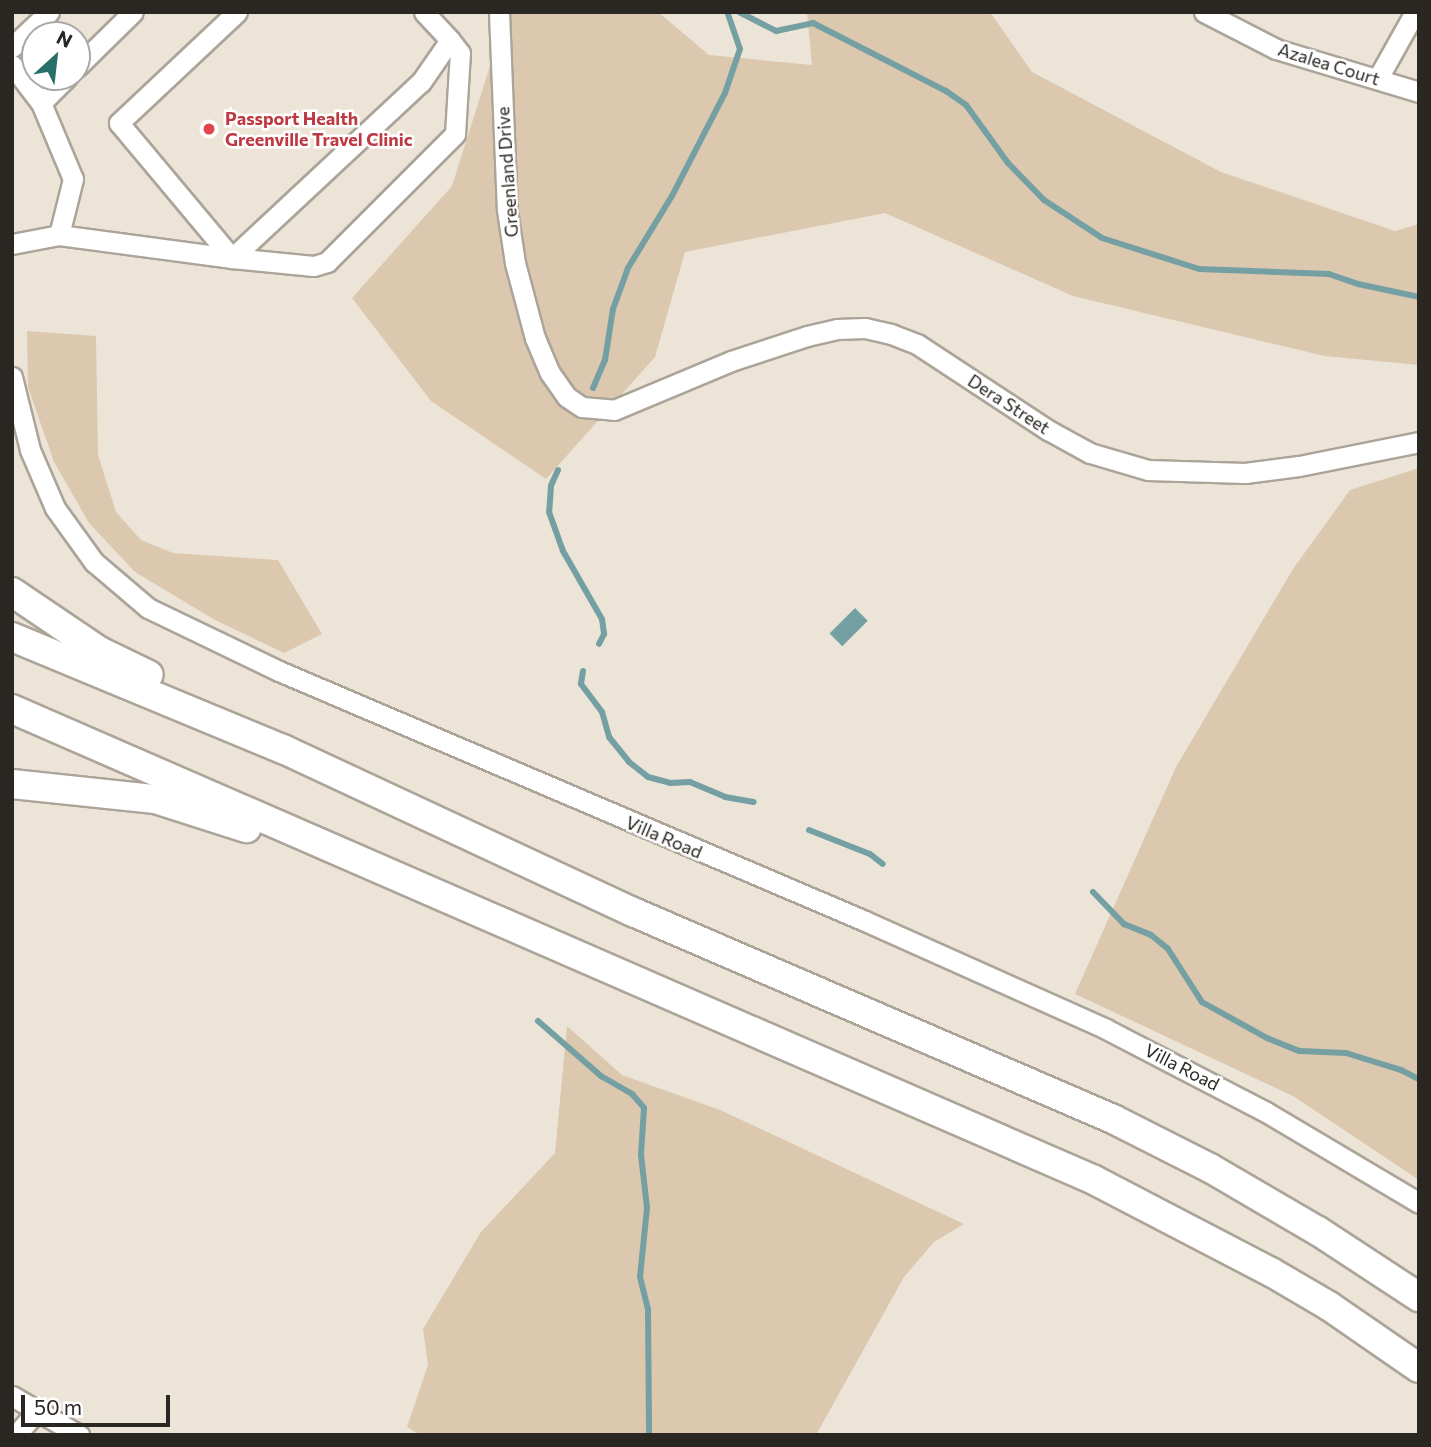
<!DOCTYPE html>
<style>
body{margin:0}
#map{position:relative;width:1431px;height:1447px;overflow:hidden;background:#ede4d8;font-family:Commissioner,sans-serif}
div>[style]{position:absolute}
.green>*{inset:0;background:#dbc8ae}
.water>*{inset:0;background:#74a0a3;transform-origin:0 0}
.stream>*{height:6px;margin:-3px;padding:0 3px;transform-origin:3px;border-radius:3px;background:#74a0a3}
.roads{filter:drop-shadow(2px 0 #aca499) drop-shadow(-2px 0 #aca499) drop-shadow(0 2px #aca499) drop-shadow(0 -2px #aca499)}
.minor>*{height:19px;margin:-9.5px;padding:0 9.5px;transform-origin:9.5px;border-radius:9.5px;background:#fff}
.highway>*{height:28px;margin:-14px;padding:0 14px;transform-origin:14px;border-radius:14px;background:#fff}
.dots>*{width:19px;height:19px;translate:-50% -50%;box-sizing:border-box;border:4px solid #fff;border-radius:50%}
span{translate:-50% -50%;white-space:nowrap;text-align:center;line-height:1.15;-webkit-text-stroke:5px #fff;paint-order:stroke}
.street-label{font-size:18px;color:#2a2622}
.health-label{font-size:18px;color:#be3a42;font-weight:700}
.left{translate:0 -50%;text-align:left}
.frame{position:absolute;inset:0;border:14px solid #2a2622;pointer-events:none}
.north{position:absolute;left:21px;top:21px;width:70px;height:70px;box-sizing:border-box;background:#fff;border:2px solid #aaa8a7;border-radius:50%;rotate:27deg;font-size:19px;font-weight:700;line-height:28px;text-align:center;color:#2a2622}
.north::after{content:'';display:block;margin:auto;width:24px;height:32px;background:#277069;clip-path:polygon(50% 0,100% 100%,50% 72%,0 100%)}
.scale{position:absolute;left:21px;top:1395px;width:149px;height:32px;box-sizing:border-box;border:4px solid #2a2622;border-top:0;padding-left:9px;font-size:21px;line-height:24px;white-space:nowrap;color:#2a2622;-webkit-text-stroke:5px #fff;paint-order:stroke}
</style>
<div id="map">
<div class="green">
<div style="clip-path:polygon(507px 12px,658px 12px,709px 55px,812px 65px,807px 12px,990px 12px,1032px 72px,1221px 172px,1395px 231px,1419px 224px,1419px 365px,1325px 356px,1073px 296px,885px 213px,685px 252px,655px 357px,546px 479px,431px 401px,352px 298px,452px 186px)"></div>
<div style="clip-path:polygon(27px 331px,96px 336px,98px 455px,116px 512px,141px 540px,173px 553px,278px 560px,322px 634px,284px 653px,215px 620px,135px 572px,89px 523px,54px 462px,28px 387px)"></div>
<div style="clip-path:polygon(1419px 468px,1419px 1180px,1293px 1096px,1075px 994px,1176px 767px,1293px 569px,1350px 490px)"></div>
<div style="clip-path:polygon(567px 1026px,622px 1075px,720px 1110px,964px 1224px,934px 1242px,904px 1277px,816px 1435px,420px 1435px,407px 1427px,428px 1365px,423px 1329px,481px 1232px,555px 1153px)"></div>
</div>
<div class="water">
<div style="left:855px;top:608px;width:18px;height:36px;rotate:45deg"></div>
</div>
<div class="stream">
<div style="left:739px;top:12px;width:42px;rotate:27.2deg"></div>
<div style="left:776px;top:31px;width:38px;rotate:-12deg"></div>
<div style="left:813px;top:23px;width:149px;rotate:27.1deg"></div>
<div style="left:946px;top:91px;width:24px;rotate:35deg"></div>
<div style="left:966px;top:105px;width:72px;rotate:54.1deg"></div>
<div style="left:1008px;top:163px;width:52px;rotate:45.8deg"></div>
<div style="left:1044px;top:200px;width:69px;rotate:33.2deg"></div>
<div style="left:1102px;top:238px;width:102px;rotate:17.7deg"></div>
<div style="left:1199px;top:269px;width:130px;rotate:2.2deg"></div>
<div style="left:1329px;top:274px;width:31px;rotate:19deg"></div>
<div style="left:1358px;top:284px;width:62px;rotate:12deg"></div>
<div style="left:593px;top:388px;width:30px;rotate:-67deg"></div>
<div style="left:605px;top:360px;width:52px;rotate:-81.1deg"></div>
<div style="left:613px;top:309px;width:44px;rotate:-69.9deg"></div>
<div style="left:628px;top:268px;width:84px;rotate:-58.6deg"></div>
<div style="left:672px;top:196px;width:116px;rotate:-62.8deg"></div>
<div style="left:725px;top:93px;width:46px;rotate:-71.2deg"></div>
<div style="left:740px;top:49px;width:39px;rotate:-109deg"></div>
<div style="left:558px;top:470px;width:17px;rotate:114deg"></div>
<div style="left:551px;top:486px;width:26px;rotate:94deg"></div>
<div style="left:549px;top:512px;width:41px;rotate:70.3deg"></div>
<div style="left:563px;top:551px;width:78px;rotate:60.2deg"></div>
<div style="left:602px;top:619px;width:15px;rotate:82deg"></div>
<div style="left:604px;top:634px;width:11px;rotate:117deg"></div>
<div style="left:583px;top:671px;width:13px;rotate:99deg"></div>
<div style="left:581px;top:684px;width:35px;rotate:53deg"></div>
<div style="left:602px;top:712px;width:26px;rotate:74deg"></div>
<div style="left:609px;top:737px;width:32px;rotate:51deg"></div>
<div style="left:629px;top:762px;width:24px;rotate:38deg"></div>
<div style="left:648px;top:777px;width:23px;rotate:15deg"></div>
<div style="left:670px;top:783px;width:20px;rotate:-3deg"></div>
<div style="left:690px;top:782px;width:38px;rotate:23deg"></div>
<div style="left:725px;top:797px;width:29px;rotate:10deg"></div>
<div style="left:809px;top:830px;width:66px;rotate:21.5deg"></div>
<div style="left:870px;top:854px;width:16px;rotate:38deg"></div>
<div style="left:1093px;top:892px;width:45px;rotate:45.9deg"></div>
<div style="left:1124px;top:924px;width:29px;rotate:22deg"></div>
<div style="left:1151px;top:935px;width:22px;rotate:39deg"></div>
<div style="left:1168px;top:949px;width:63px;rotate:57.3deg"></div>
<div style="left:1202px;top:1002px;width:74px;rotate:29deg"></div>
<div style="left:1267px;top:1038px;width:35px;rotate:22deg"></div>
<div style="left:1300px;top:1051px;width:46px;rotate:2.5deg"></div>
<div style="left:1346px;top:1053px;width:58px;rotate:17.2deg"></div>
<div style="left:1401px;top:1070px;width:20px;rotate:27deg"></div>
<div style="left:538px;top:1021px;width:84px;rotate:41.1deg"></div>
<div style="left:601px;top:1076px;width:36px;rotate:30deg"></div>
<div style="left:632px;top:1094px;width:18px;rotate:49deg"></div>
<div style="left:644px;top:1108px;width:47px;rotate:93.7deg"></div>
<div style="left:641px;top:1155px;width:53px;rotate:83.5deg"></div>
<div style="left:647px;top:1208px;width:69px;rotate:95.8deg"></div>
<div style="left:640px;top:1277px;width:34px;rotate:76deg"></div>
<div style="left:648px;top:1310px;width:125px;rotate:89.5deg"></div>
</div>
<div class="roads">
<div class="minor">
<div style="left:237px;top:12px;width:162px;rotate:136.8deg"></div>
<div style="left:119px;top:123px;width:176px;rotate:50.1deg"></div>
<div style="left:232px;top:258px;width:82px;rotate:5.6deg"></div>
<div style="left:314px;top:266px;width:14px;rotate:-17deg"></div>
<div style="left:327px;top:262px;width:181px;rotate:-45deg"></div>
<div style="left:455px;top:134px;width:81px;rotate:-86.5deg"></div>
<div style="left:460px;top:53px;width:16px;rotate:-128deg"></div>
<div style="left:499px;top:12px;width:198px;rotate:87.7deg"></div>
<div style="left:507px;top:210px;width:54px;rotate:81.4deg"></div>
<div style="left:515px;top:263px;width:78px;rotate:75.1deg"></div>
<div style="left:535px;top:338px;width:38px;rotate:67deg"></div>
<div style="left:550px;top:373px;width:29px;rotate:55deg"></div>
<div style="left:567px;top:397px;width:18px;rotate:34deg"></div>
<div style="left:582px;top:407px;width:32px;rotate:5deg"></div>
<div style="left:614px;top:410px;width:127px;rotate:-22.7deg"></div>
<div style="left:731px;top:361px;width:80px;rotate:-18.2deg"></div>
<div style="left:807px;top:336px;width:31px;rotate:-13deg"></div>
<div style="left:837px;top:329px;width:28px;rotate:-2deg"></div>
<div style="left:865px;top:328px;width:27px;rotate:13deg"></div>
<div style="left:891px;top:334px;width:28px;rotate:21deg"></div>
<div style="left:917px;top:344px;width:157px;rotate:33.3deg"></div>
<div style="left:1048px;top:430px;width:48px;rotate:28.7deg"></div>
<div style="left:1090px;top:453px;width:60px;rotate:16.3deg"></div>
<div style="left:1148px;top:470px;width:97px;rotate:1.8deg"></div>
<div style="left:1245px;top:473px;width:54px;rotate:-7.4deg"></div>
<div style="left:1299px;top:466px;width:122px;rotate:-11.3deg"></div>
<div style="left:1204px;top:12px;width:81px;rotate:27.2deg"></div>
<div style="left:1276px;top:49px;width:149px;rotate:16.7deg"></div>
<div style="left:12px;top:47px;width:51px;rotate:-43.4deg"></div>
<div style="left:12px;top:65px;width:48px;rotate:52.7deg"></div>
<div style="left:77px;top:67px;width:78px;rotate:-44.5deg"></div>
<div style="left:1378px;top:78px;width:76px;rotate:-60.7deg"></div>
<div style="left:59px;top:235px;width:58px;rotate:-76deg"></div>
<div style="left:73px;top:179px;width:82px;rotate:-112.8deg"></div>
<div style="left:41px;top:103px;width:37px;rotate:-45deg"></div>
<div style="left:12px;top:244px;width:48px;rotate:-10.8deg"></div>
<div style="left:59px;top:235px;width:175px;rotate:7.6deg"></div>
<div style="left:232px;top:258px;width:258px;rotate:-43deg"></div>
<div style="left:421px;top:82px;width:51px;rotate:-55.4deg"></div>
<div style="left:450px;top:40px;width:38px;rotate:-133deg"></div>
<div style="left:12px;top:377px;width:75px;rotate:76.1deg"></div>
<div style="left:30px;top:450px;width:63px;rotate:66.7deg"></div>
<div style="left:55px;top:508px;width:67px;rotate:54.2deg"></div>
<div style="left:94px;top:562px;width:71px;rotate:40.4deg"></div>
<div style="left:148px;top:608px;width:145px;rotate:25.7deg"></div>
<div style="left:279px;top:671px;width:637px;rotate:23.1deg"></div>
<div style="left:865px;top:921px;width:264px;rotate:24.1deg"></div>
<div style="left:1106px;top:1029px;width:180px;rotate:27.4deg"></div>
<div style="left:1266px;top:1112px;width:178px;rotate:30.7deg"></div>
<div style="left:12px;top:1396px;width:78px;rotate:30.2deg"></div>
<div style="left:16px;top:1435px;width:33px;rotate:-49deg"></div>
</div>
<div class="highway">
<div style="left:12px;top:592px;width:105px;rotate:34.1deg"></div>
<div style="left:99px;top:651px;width:55px;rotate:25.6deg"></div>
<div style="left:12px;top:637px;width:293px;rotate:22.5deg"></div>
<div style="left:283px;top:749px;width:386px;rotate:25deg"></div>
<div style="left:633px;top:912px;width:523px;rotate:23.33deg"></div>
<div style="left:1113px;top:1119px;width:109px;rotate:26.8deg"></div>
<div style="left:1210px;top:1168px;width:125px;rotate:30.3deg"></div>
<div style="left:1318px;top:1231px;width:121px;rotate:33.2deg"></div>
<div style="left:12px;top:709px;width:1180px;rotate:23.52deg"></div>
<div style="left:1094px;top:1180px;width:199px;rotate:27.5deg"></div>
<div style="left:1271px;top:1272px;width:67px;rotate:30.4deg"></div>
<div style="left:1329px;top:1306px;width:109px;rotate:34.6deg"></div>
<div style="left:12px;top:784px;width:144px;rotate:6deg"></div>
<div style="left:155px;top:799px;width:96px;rotate:17.7deg"></div>
</div>
</div>
<div class="dots">
<div style="left:209px;top:129px;background:#e0444e"></div>
</div>
<div class="street-label">
<span style="left:1329px;top:64px;rotate:17deg">Azalea Court</span>
<span style="left:507px;top:172px;rotate:-94deg">Greenland Drive</span>
<span style="left:1009px;top:404px;rotate:33deg">Dera Street</span>
<span style="left:664px;top:837px;rotate:23deg">Villa Road</span>
<span style="left:1182px;top:1067px;rotate:27deg">Villa Road</span>
</div>
<div class="health-label">
<span class="left" style="left:225px;top:129px">Passport Health<br>Greenville Travel Clinic</span>
</div>
<div class="frame"></div>
<div class="north">N</div>
<div class="scale">50 m</div>
</div>
